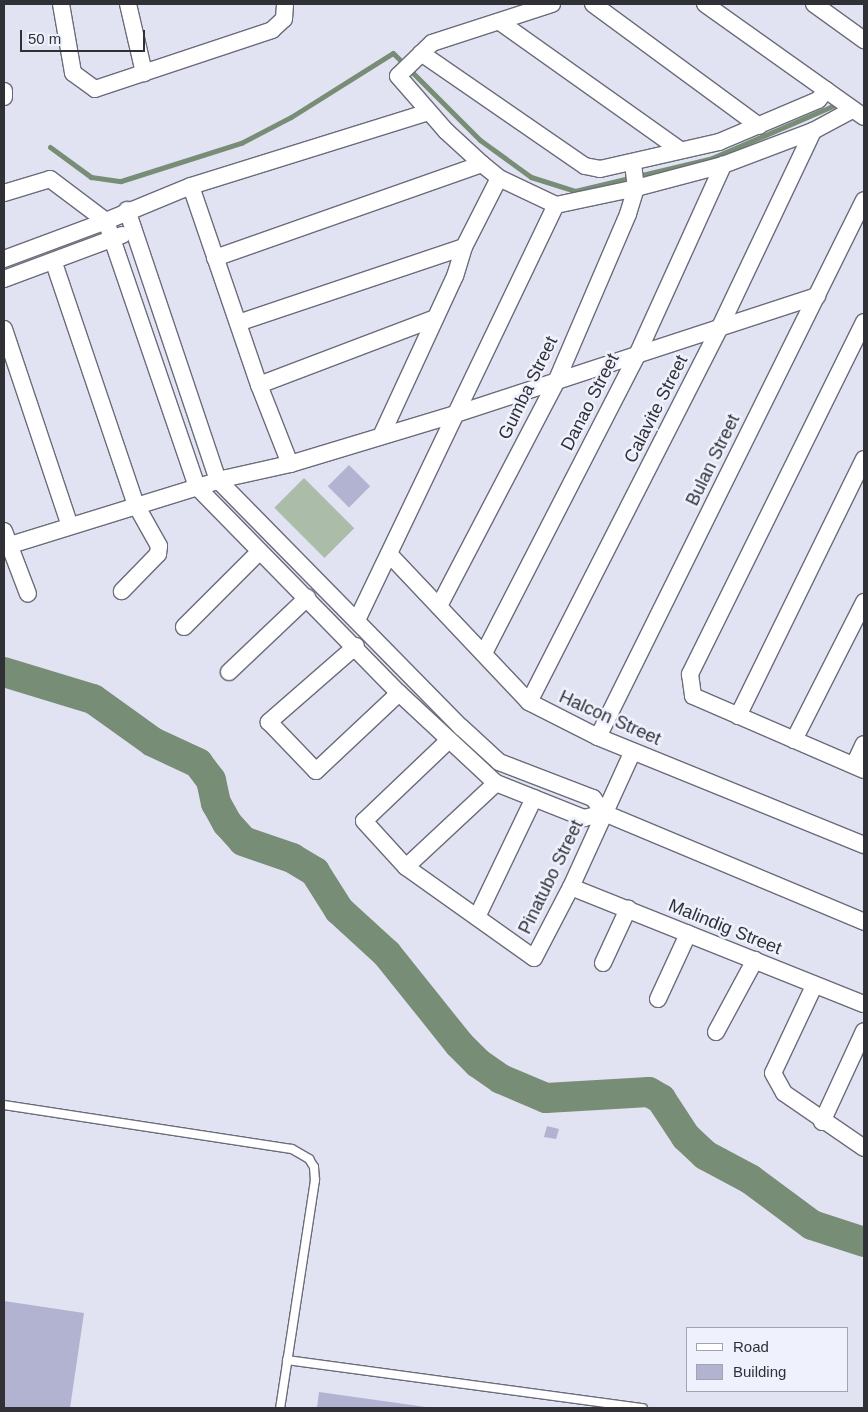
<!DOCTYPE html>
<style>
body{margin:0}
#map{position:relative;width:868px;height:1412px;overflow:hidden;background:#e1e3f3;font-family:Helvetica,sans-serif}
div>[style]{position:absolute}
.green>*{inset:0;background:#abbda9;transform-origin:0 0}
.stream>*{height:5px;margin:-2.5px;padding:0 2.5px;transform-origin:2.5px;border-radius:2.5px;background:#788d76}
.river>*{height:30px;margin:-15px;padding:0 15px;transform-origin:15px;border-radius:15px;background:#788d76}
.building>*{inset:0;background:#b1b3d1;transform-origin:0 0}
.roads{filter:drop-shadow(1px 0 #6b6c7a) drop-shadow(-1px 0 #6b6c7a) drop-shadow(0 1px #6b6c7a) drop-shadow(0 -1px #6b6c7a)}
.service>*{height:8px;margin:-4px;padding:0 4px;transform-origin:4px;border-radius:4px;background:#fff}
.minor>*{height:16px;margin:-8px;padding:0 8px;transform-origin:8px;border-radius:8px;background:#fff}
span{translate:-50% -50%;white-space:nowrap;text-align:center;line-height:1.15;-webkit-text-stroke:5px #eff1fd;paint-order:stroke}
.street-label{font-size:18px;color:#303137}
.frame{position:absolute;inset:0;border:5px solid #303137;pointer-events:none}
.legend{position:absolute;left:686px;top:1327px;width:162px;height:65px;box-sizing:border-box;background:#eff1fd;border:1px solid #a3a4ae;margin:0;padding:6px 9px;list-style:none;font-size:15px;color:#303137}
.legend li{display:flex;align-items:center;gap:10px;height:25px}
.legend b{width:25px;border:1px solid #a3a4ae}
.scale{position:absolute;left:20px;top:30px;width:125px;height:22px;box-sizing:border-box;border:2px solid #303137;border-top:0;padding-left:6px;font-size:15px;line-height:18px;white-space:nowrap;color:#303137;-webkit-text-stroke:4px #eff1fd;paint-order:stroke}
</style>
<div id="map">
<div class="green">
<div style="left:304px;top:478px;width:71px;height:42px;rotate:45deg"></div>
</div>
<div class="stream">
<div style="left:50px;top:147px;width:51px;rotate:36.2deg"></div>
<div style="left:91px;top:177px;width:30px;rotate:8deg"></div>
<div style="left:121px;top:181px;width:126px;rotate:-17.6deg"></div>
<div style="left:241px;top:143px;width:56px;rotate:-27.5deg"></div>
<div style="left:291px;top:117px;width:120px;rotate:-32.1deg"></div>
<div style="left:393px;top:53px;width:123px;rotate:45deg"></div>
<div style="left:480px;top:140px;width:63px;rotate:36deg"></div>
<div style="left:531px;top:177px;width:46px;rotate:17.7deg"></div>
<div style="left:575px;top:191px;width:141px;rotate:-13.5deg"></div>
<div style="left:712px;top:158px;width:132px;rotate:-23.3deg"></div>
</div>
<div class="river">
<div style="left:4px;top:672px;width:93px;rotate:16.9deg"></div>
<div style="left:93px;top:699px;width:74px;rotate:35.6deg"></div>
<div style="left:153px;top:742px;width:50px;rotate:25deg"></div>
<div style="left:198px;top:763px;width:21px;rotate:53deg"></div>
<div style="left:211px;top:780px;width:24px;rotate:78deg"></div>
<div style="left:216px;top:803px;width:23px;rotate:61deg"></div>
<div style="left:227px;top:823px;width:24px;rotate:48deg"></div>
<div style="left:243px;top:841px;width:52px;rotate:19.1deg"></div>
<div style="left:292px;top:858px;width:27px;rotate:31deg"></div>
<div style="left:315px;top:872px;width:45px;rotate:57.7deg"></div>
<div style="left:339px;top:910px;width:65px;rotate:42.5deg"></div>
<div style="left:387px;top:954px;width:115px;rotate:51.3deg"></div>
<div style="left:459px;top:1044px;width:27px;rotate:45deg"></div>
<div style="left:478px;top:1063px;width:28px;rotate:35deg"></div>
<div style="left:501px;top:1079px;width:49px;rotate:22.9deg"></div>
<div style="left:546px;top:1098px;width:103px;rotate:-3.3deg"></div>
<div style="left:649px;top:1092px;width:14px;rotate:30deg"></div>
<div style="left:661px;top:1099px;width:45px;rotate:56.7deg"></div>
<div style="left:686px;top:1137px;width:26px;rotate:43deg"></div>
<div style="left:705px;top:1155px;width:51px;rotate:28.1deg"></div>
<div style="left:750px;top:1179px;width:77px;rotate:36.6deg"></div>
<div style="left:812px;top:1225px;width:55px;rotate:18.1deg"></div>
</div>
<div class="building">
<div style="left:349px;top:465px;width:30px;height:30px;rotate:45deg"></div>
<div style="clip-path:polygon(547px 1126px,559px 1129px,556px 1139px,544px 1137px)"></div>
<div style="clip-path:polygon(4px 1301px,84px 1313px,70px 1408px,4px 1408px)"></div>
<div style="clip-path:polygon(319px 1392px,426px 1407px,426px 1408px,317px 1408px)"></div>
</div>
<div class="roads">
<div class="service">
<div style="left:4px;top:1105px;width:291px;rotate:8.7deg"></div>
<div style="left:292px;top:1149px;width:20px;rotate:30deg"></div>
<div style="left:309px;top:1159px;width:9px;rotate:58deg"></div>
<div style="left:314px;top:1167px;width:13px;rotate:86deg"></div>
<div style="left:315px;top:1180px;width:231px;rotate:98.7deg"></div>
<div style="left:287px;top:1360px;width:359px;rotate:7.7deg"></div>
</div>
<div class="minor">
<div style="left:61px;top:4px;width:70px;rotate:80.1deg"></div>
<div style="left:73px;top:73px;width:27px;rotate:36deg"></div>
<div style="left:95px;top:89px;width:187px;rotate:-18.4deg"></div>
<div style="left:272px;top:30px;width:16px;rotate:-43deg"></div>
<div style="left:284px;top:19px;width:15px;rotate:-86deg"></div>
<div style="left:128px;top:4px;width:71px;rotate:76.9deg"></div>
<div style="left:552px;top:4px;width:126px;rotate:162deg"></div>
<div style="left:432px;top:43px;width:47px;rotate:135.9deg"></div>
<div style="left:398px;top:76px;width:73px;rotate:48.9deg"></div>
<div style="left:446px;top:131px;width:49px;rotate:42.5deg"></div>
<div style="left:482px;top:164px;width:22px;rotate:39deg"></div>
<div style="left:499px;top:178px;width:63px;rotate:25.3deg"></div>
<div style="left:556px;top:205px;width:82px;rotate:-12deg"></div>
<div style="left:636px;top:188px;width:90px;rotate:-14.8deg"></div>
<div style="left:723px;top:165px;width:96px;rotate:-20.7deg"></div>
<div style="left:813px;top:131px;width:44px;rotate:-28.3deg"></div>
<div style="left:593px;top:4px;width:206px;rotate:36.3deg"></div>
<div style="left:705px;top:4px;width:195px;rotate:35.4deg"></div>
<div style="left:814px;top:4px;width:62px;rotate:35.8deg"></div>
<div style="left:500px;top:22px;width:221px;rotate:35.4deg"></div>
<div style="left:421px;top:53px;width:199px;rotate:34.6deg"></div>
<div style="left:585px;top:166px;width:15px;rotate:11deg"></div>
<div style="left:600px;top:169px;width:122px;rotate:-12.8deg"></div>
<div style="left:719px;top:142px;width:108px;rotate:-23deg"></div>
<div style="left:818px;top:100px;width:13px;rotate:-48deg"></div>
<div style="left:4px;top:91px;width:6px;rotate:90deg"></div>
<div style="left:4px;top:193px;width:48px;rotate:-16.9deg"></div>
<div style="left:50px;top:179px;width:70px;rotate:36.9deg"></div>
<div style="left:106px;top:221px;width:92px;rotate:-22.4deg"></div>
<div style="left:127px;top:210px;width:285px;rotate:71.4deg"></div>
<div style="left:218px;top:480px;width:346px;rotate:45.5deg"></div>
<div style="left:461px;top:727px;width:52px;rotate:42.6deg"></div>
<div style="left:499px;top:762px;width:101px;rotate:21deg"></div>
<div style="left:593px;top:798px;width:19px;rotate:54deg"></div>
<div style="left:604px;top:813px;width:282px;rotate:22.7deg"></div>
<div style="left:464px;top:247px;width:77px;rotate:-63.1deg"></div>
<div style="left:215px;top:258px;width:283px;rotate:-19.4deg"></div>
<div style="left:4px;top:259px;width:109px;rotate:-20.4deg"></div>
<div style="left:106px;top:221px;width:281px;rotate:71.1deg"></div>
<div style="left:197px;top:487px;width:289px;rotate:45.6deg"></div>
<div style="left:399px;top:693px;width:132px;rotate:42.9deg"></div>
<div style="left:496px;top:783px;width:95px;rotate:21.7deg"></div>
<div style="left:584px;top:818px;width:21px;rotate:-14deg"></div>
<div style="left:54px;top:263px;width:256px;rotate:71.3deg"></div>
<div style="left:136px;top:505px;width:47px;rotate:60.7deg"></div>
<div style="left:159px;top:546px;width:8px;rotate:97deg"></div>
<div style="left:158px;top:554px;width:52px;rotate:134.2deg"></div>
<div style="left:4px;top:279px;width:126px;rotate:-20.4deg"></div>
<div style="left:864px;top:322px;width:393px;rotate:116.3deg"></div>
<div style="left:690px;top:674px;width:22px;rotate:82deg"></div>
<div style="left:693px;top:696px;width:186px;rotate:23.4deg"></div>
<div style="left:238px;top:323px;width:238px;rotate:-18.6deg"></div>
<div style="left:464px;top:247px;width:30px;rotate:107deg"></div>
<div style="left:455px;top:276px;width:176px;rotate:114.8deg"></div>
<div style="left:4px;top:329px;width:208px;rotate:71.5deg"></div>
<div style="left:259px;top:385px;width:188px;rotate:-20.8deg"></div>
<div style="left:290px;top:464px;width:85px;rotate:-111.4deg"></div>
<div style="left:259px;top:385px;width:210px;rotate:-108.9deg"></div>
<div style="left:191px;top:186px;width:248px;rotate:-17.3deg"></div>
<div style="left:4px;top:531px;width:67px;rotate:69.1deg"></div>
<div style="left:4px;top:547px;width:233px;rotate:-17.2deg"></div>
<div style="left:227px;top:478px;width:65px;rotate:-12.5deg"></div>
<div style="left:290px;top:464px;width:173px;rotate:-16.8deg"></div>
<div style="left:456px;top:414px;width:380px;rotate:-18.1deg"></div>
<div style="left:389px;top:554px;width:204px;rotate:46.6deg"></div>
<div style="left:529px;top:702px;width:77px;rotate:26.9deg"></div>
<div style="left:598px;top:737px;width:287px;rotate:22.1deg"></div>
<div style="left:439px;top:606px;width:253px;rotate:-62.4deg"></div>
<div style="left:556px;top:382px;width:183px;rotate:-66.8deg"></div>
<div style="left:628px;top:214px;width:27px;rotate:-73deg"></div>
<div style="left:636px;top:188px;width:25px;rotate:-97deg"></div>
<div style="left:357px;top:620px;width:460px;rotate:-64.4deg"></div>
<div style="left:184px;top:627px;width:107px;rotate:-45deg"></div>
<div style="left:356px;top:646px;width:116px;rotate:138.9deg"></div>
<div style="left:269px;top:722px;width:68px;rotate:46.2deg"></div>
<div style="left:316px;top:771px;width:114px;rotate:-43.2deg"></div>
<div style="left:484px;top:653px;width:335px;rotate:-62.8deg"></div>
<div style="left:637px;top:355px;width:209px;rotate:-65.6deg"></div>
<div style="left:229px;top:672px;width:108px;rotate:-43.5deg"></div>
<div style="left:529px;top:702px;width:421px;rotate:-63deg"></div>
<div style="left:720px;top:327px;width:217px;rotate:-64.6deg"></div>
<div style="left:738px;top:716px;width:286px;rotate:-63.9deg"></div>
<div style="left:598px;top:737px;width:599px;rotate:-63.65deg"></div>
<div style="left:449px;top:740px;width:117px;rotate:136.4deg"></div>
<div style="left:364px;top:821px;width:62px;rotate:47.6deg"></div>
<div style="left:406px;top:867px;width:157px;rotate:35.4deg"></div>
<div style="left:534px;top:958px;width:80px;rotate:-62.5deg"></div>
<div style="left:571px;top:887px;width:149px;rotate:-65.5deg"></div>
<div style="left:794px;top:740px;width:155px;rotate:-63.1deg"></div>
<div style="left:854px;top:765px;width:23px;rotate:-65deg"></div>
<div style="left:406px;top:867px;width:123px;rotate:-43deg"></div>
<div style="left:571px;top:887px;width:315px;rotate:21.8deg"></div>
<div style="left:477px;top:917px;width:132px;rotate:-64.4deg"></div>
<div style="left:603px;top:963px;width:60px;rotate:-65.2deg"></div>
<div style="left:814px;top:986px;width:96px;rotate:115.2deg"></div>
<div style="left:773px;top:1073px;width:23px;rotate:61deg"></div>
<div style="left:784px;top:1093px;width:97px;rotate:34.5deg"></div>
<div style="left:658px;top:999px;width:72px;rotate:-65.2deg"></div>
<div style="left:716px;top:1032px;width:82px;rotate:-61.6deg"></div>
<div style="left:822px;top:1122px;width:100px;rotate:-65.2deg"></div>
</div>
</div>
<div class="street-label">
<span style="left:528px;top:388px;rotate:-64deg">Gumba Street</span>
<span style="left:590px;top:402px;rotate:-63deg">Danao Street</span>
<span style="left:656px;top:409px;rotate:-63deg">Calavite Street</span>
<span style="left:713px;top:460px;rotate:-64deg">Bulan Street</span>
<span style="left:610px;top:718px;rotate:24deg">Halcon Street</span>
<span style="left:551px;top:877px;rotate:-64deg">Pinatubo Street</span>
<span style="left:725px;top:927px;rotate:22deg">Malindig Street</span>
</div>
<div class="frame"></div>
<ul class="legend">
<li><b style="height:6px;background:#fff"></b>Road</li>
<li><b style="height:14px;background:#b1b3d1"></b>Building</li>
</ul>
<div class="scale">50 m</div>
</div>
